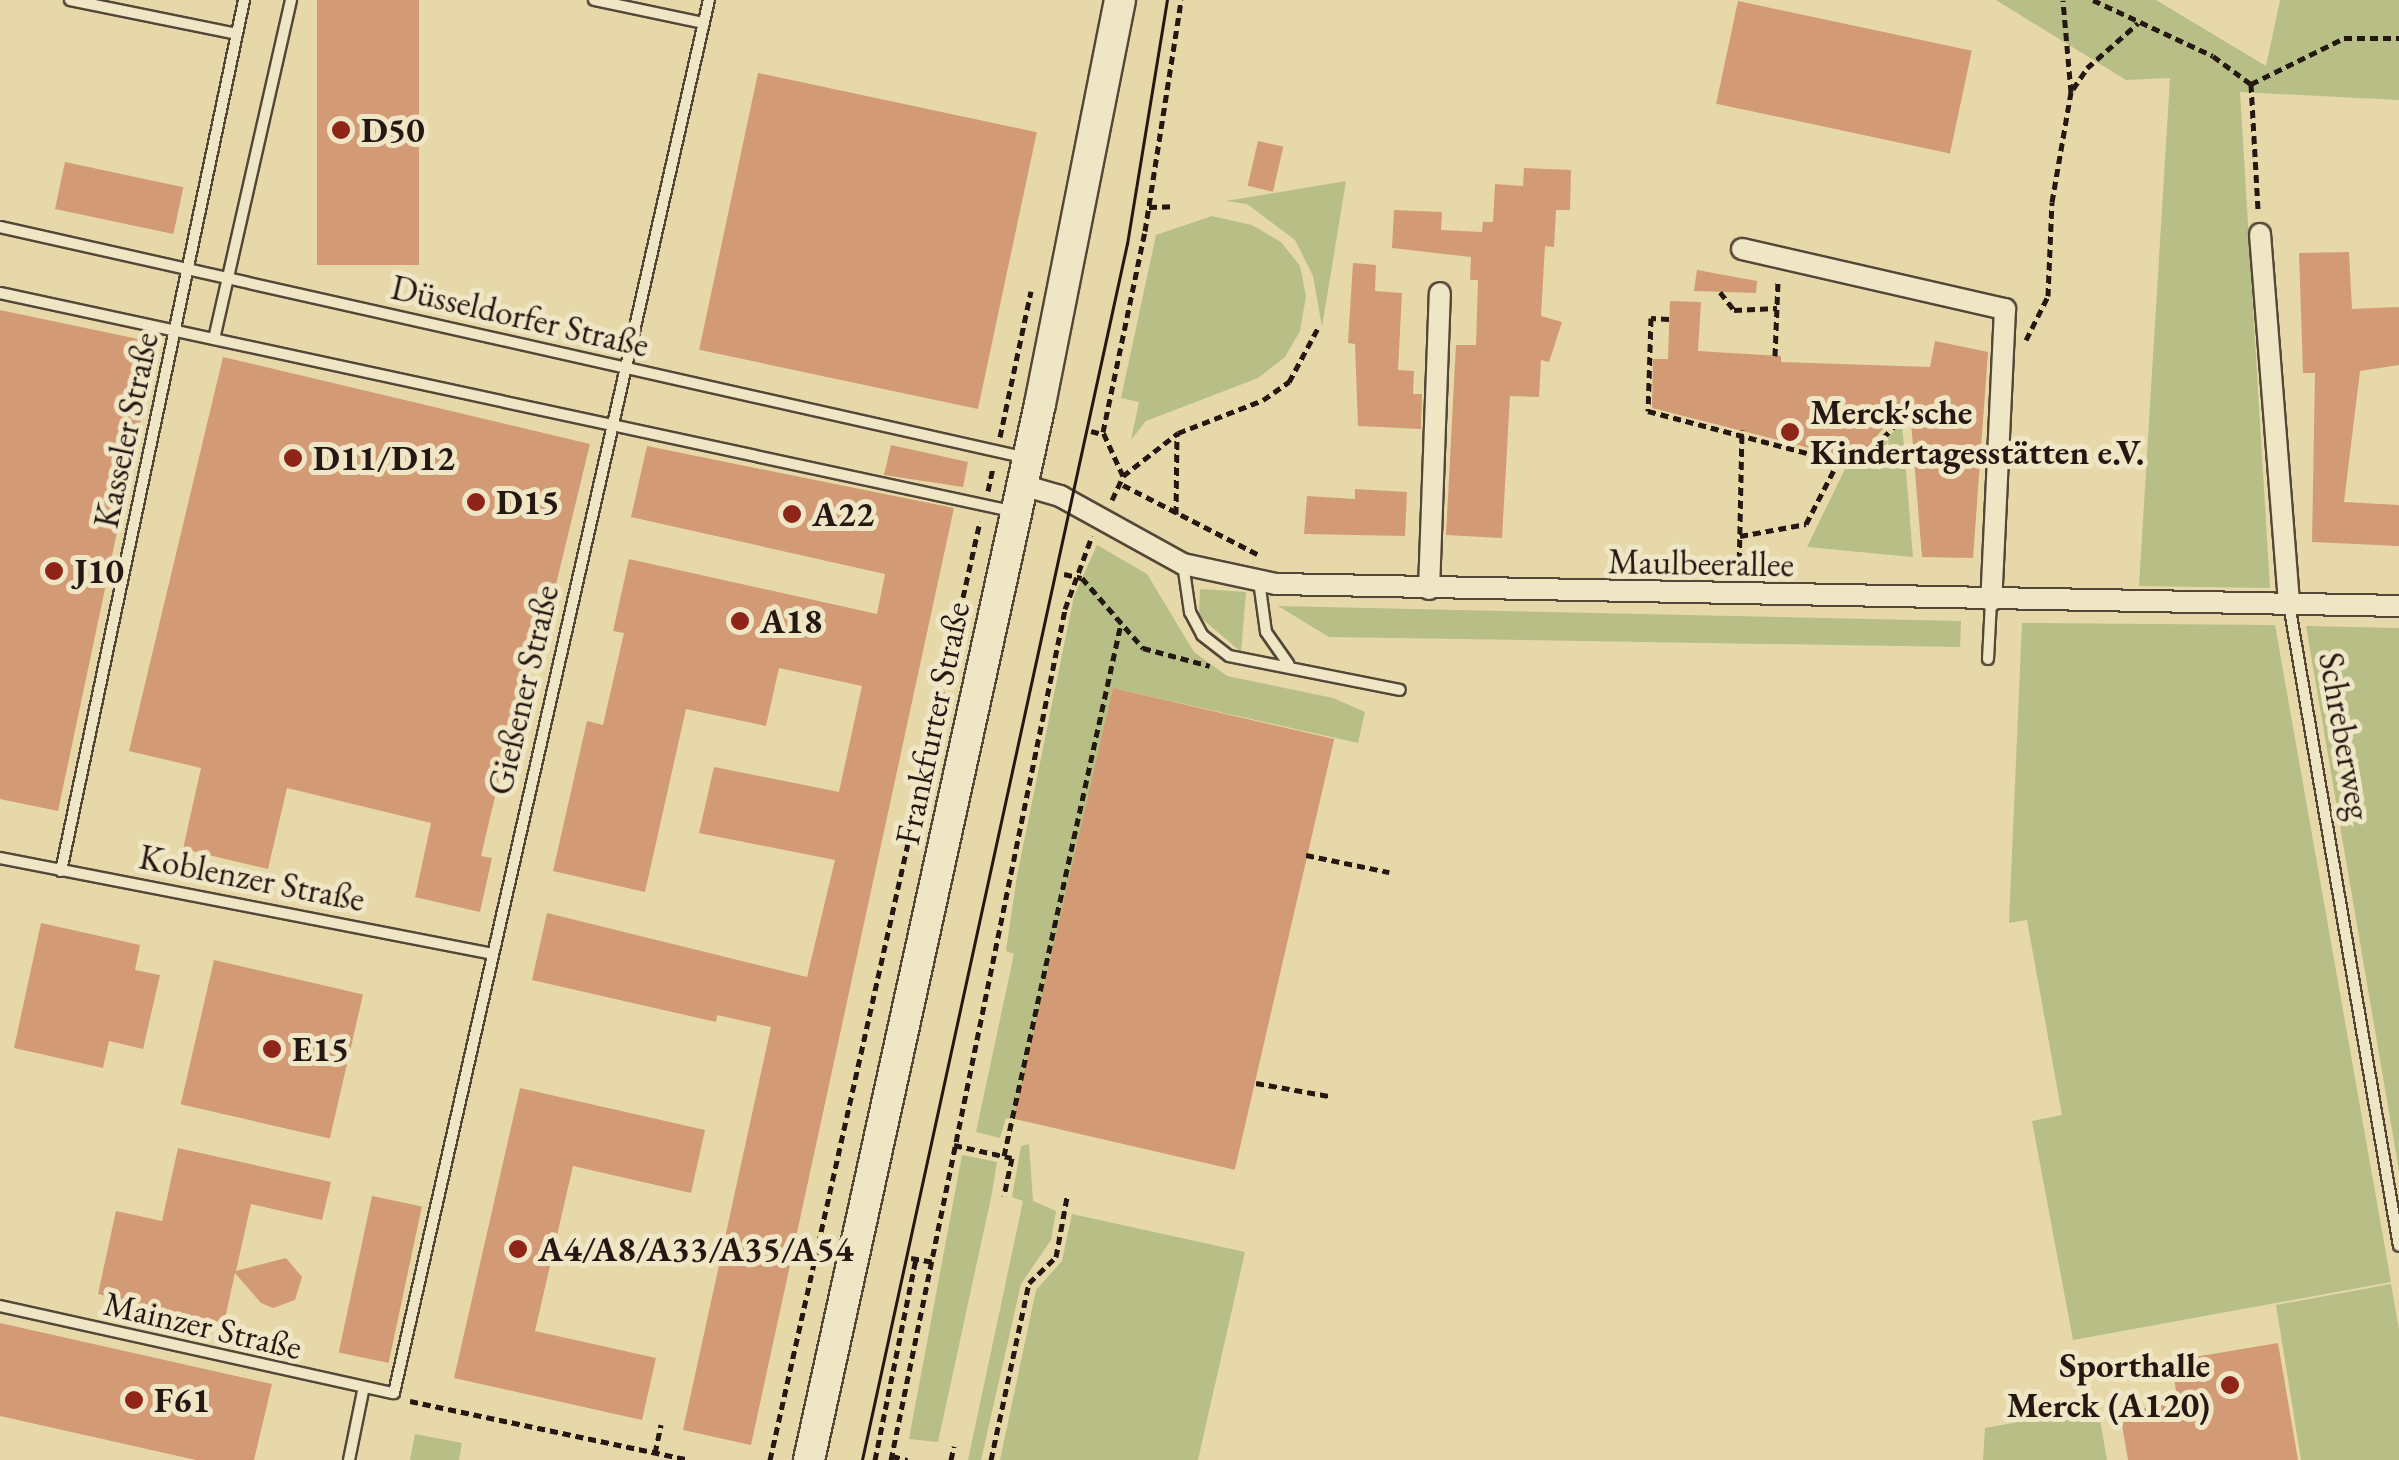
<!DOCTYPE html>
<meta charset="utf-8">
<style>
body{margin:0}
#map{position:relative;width:2399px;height:1460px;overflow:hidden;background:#e6d8a8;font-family:"EB Garamond",serif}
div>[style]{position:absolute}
.green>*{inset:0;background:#b7be86}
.building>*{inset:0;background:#d39b75;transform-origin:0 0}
.path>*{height:5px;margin-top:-2.5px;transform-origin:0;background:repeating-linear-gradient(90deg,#251712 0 8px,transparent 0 13px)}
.roads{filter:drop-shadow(2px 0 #554738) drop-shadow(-2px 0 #554738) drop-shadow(0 2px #554738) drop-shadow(0 -2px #554738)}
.lane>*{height:10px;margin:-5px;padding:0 5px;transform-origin:5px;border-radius:5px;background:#efe6c6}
.street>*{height:20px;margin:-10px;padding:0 10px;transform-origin:10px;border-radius:10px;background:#efe6c6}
.secondary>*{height:30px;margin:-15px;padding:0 15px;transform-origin:15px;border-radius:15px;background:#efe6c6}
.tram>*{height:2.5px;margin:-1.25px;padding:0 1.25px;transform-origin:1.25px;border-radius:1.25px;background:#251712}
.dots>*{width:28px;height:28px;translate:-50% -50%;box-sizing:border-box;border:5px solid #efe6c6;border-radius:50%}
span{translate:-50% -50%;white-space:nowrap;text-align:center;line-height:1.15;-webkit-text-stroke:10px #efe6c6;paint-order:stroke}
.poi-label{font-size:35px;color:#251712;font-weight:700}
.left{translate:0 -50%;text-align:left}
.right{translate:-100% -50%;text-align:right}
.street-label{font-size:35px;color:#251712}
</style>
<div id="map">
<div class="green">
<div style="clip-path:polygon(1996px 0,2156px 0,2266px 66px,2280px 0,2399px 0,2399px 100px,2240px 92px,2270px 588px,2139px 586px,2170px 78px,2126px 80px)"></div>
<div style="clip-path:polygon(1346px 181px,1322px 327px,1313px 276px,1295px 240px,1247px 204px,1226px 201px)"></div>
<div style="clip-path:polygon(1212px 216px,1252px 225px,1281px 242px,1300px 266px,1306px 296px,1300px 331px,1285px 357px,1258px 378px,1146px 421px,1131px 440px,1139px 402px,1121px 398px,1156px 235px)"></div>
<div style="clip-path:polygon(1902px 422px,1913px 557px,1807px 547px,1846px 467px,1860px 469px)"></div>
<div style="clip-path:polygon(1097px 545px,1147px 574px,1194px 652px,1227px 676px,1333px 698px,1365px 712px,1358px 743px,1113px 688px,1021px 1120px,1006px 1118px,1000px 1138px,976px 1132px,1014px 954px,1006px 951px,1017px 876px,1074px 596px)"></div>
<div style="clip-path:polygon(1200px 589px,1246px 592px,1241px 652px,1199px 616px)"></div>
<div style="clip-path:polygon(1278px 606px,1961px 621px,1960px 647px,1329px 637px)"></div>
<div style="clip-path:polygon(2022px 623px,2275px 625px,2391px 1282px,2073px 1340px,2032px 1121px,2062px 1115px,2027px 920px,2009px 923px)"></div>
<div style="clip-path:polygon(2306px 626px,2399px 628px,2399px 1171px)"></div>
<div style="clip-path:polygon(1029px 1144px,1033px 1201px,1056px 1211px,1051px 1240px,1021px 1284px,981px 1460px,968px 1460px,1023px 1201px,1012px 1197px,1021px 1146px)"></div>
<div style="clip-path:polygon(962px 1155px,997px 1162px,992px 1193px,938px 1442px,909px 1439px)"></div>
<div style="clip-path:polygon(1072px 1214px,1245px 1252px,1198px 1460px,1000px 1460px,1036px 1290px,1062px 1261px)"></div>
<div style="clip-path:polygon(2391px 1284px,2399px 1330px,2399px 1460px,2301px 1460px,2276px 1305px)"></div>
<div style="clip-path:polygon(2098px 1408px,2107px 1460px,1983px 1460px,1985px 1428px)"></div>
<div style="clip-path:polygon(415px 1434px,462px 1443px,459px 1460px,410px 1460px)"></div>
</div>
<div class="building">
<div style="left:317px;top:0;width:102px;height:265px"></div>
<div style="left:1738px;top:1px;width:239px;height:105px;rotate:12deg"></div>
<div style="left:758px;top:73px;width:285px;height:283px;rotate:12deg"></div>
<div style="left:1258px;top:141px;width:26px;height:46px;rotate:13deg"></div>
<div style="left:65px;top:162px;width:121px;height:48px;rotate:12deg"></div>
<div style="clip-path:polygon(1524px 168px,1571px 170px,1570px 210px,1556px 210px,1554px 247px,1545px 246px,1541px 316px,1562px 322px,1549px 362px,1541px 360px,1539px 397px,1510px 396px,1502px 538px,1446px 535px,1456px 345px,1476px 345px,1478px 280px,1470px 280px,1471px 257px,1392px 248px,1394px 210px,1442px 212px,1441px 230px,1482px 232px,1483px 222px,1493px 222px,1495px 184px,1523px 186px)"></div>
<div style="clip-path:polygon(2349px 252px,2352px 309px,2399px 307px,2399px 365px,2360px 371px,2344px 502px,2399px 505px,2399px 546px,2312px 542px,2315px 373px,2303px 373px,2299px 253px)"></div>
<div style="clip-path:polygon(1353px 263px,1376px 265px,1375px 291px,1402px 293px,1398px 370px,1414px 371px,1413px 394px,1422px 394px,1421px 429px,1358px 426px,1355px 344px,1348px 343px)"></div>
<div style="clip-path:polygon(1697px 270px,1757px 281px,1756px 293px,1694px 291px)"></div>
<div style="clip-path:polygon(1670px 301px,1701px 302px,1698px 351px,1781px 356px,1781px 362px,1930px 367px,1935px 341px,1988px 352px,1973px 558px,1922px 557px,1909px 397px,1857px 460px,1652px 408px,1653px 359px,1668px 359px)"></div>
<div style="clip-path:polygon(0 310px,157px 343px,58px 811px,0 799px)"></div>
<div style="clip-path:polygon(223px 357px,590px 444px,551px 605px,541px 602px,481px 856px,492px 858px,480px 912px,415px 897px,431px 823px,287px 788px,268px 869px,183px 849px,201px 768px,129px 751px)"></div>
<div style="clip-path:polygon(891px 445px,968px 462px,963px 487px,884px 475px)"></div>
<div style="clip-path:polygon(647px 446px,954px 508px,751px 1445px,683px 1430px,771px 1027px,717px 1015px,716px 1022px,532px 980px,547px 913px,807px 977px,835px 860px,699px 833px,714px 767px,839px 792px,862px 686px,779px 668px,766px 726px,686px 709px,645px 892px,553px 871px,587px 721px,603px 725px,624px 633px,613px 631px,629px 559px,877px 614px,885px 574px,631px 517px)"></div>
<div style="clip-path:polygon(1355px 489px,1407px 492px,1405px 536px,1304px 534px,1307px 496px,1355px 499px)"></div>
<div style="left:1113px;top:688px;width:227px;height:442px;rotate:13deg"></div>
<div style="clip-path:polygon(41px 923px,140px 945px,135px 970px,160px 975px,143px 1049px,109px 1041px,103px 1068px,14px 1048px)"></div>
<div style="left:214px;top:960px;width:153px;height:148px;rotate:13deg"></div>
<div style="clip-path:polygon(520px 1088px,705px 1130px,691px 1193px,573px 1166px,535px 1331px,656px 1358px,642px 1420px,454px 1378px)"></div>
<div style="clip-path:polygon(178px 1148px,331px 1182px,322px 1220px,251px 1204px,236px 1271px,286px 1258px,302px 1277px,295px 1300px,273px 1308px,261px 1303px,235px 1273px,224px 1323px,98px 1294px,116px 1211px,162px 1221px)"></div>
<div style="left:372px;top:1196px;width:51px;height:160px;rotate:12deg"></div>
<div style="clip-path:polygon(0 1323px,272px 1384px,254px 1460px,196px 1460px,0 1416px)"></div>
<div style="clip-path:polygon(2278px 1343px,2298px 1460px,2128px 1460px,2120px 1413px,2178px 1402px,2171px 1361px)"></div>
</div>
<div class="path">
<div style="left:2093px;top:0;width:132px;rotate:25deg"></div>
<div style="left:2213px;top:56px;width:47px;rotate:36.4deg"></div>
<div style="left:2251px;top:84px;width:127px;rotate:86.8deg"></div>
<div style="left:2251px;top:84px;width:104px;rotate:-26.3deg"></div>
<div style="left:2344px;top:38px;width:55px"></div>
<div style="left:2073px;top:89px;width:25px;rotate:-56deg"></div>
<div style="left:2087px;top:68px;width:68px;rotate:-41.4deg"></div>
<div style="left:1149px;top:207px;width:25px;rotate:-2deg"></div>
<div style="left:1720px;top:292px;width:23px;rotate:52deg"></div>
<div style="left:1734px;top:310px;width:43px;rotate:-2.7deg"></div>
<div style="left:1669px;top:319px;width:18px;rotate:-177deg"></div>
<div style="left:1651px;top:318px;width:93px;rotate:91.8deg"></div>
<div style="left:1648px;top:411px;width:215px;rotate:14.8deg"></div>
<div style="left:1856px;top:466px;width:74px;rotate:-46.1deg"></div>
<div style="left:2026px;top:340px;width:49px;rotate:-63.4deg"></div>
<div style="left:2048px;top:296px;width:94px;rotate:-87.6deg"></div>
<div style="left:2052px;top:202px;width:112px;rotate:-80.2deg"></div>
<div style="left:2071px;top:92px;width:92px;rotate:-95deg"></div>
<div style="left:1775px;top:356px;width:76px;rotate:-87.7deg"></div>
<div style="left:1091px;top:431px;width:11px;rotate:15deg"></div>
<div style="left:1000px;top:437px;width:149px;rotate:-78deg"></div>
<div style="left:1123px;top:476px;width:70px;rotate:-38deg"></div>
<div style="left:1178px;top:433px;width:91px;rotate:-21.2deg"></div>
<div style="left:1263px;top:400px;width:32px;rotate:-35deg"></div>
<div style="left:1289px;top:382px;width:64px;rotate:-61.8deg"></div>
<div style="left:1123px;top:485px;width:153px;rotate:27.2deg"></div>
<div style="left:988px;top:491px;width:25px;rotate:-78deg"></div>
<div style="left:1112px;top:500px;width:26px;rotate:-65deg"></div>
<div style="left:1123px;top:476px;width:48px;rotate:-114.4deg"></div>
<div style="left:1103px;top:432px;width:205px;rotate:-78.2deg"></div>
<div style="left:1145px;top:231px;width:234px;rotate:-81.1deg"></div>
<div style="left:1176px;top:514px;width:80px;rotate:-89.3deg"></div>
<div style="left:1740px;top:536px;width:67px;rotate:-10.3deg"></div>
<div style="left:1806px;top:524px;width:70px;rotate:-62.7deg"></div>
<div style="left:1739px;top:573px;width:143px;rotate:-88.8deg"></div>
<div style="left:1064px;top:574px;width:18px;rotate:13deg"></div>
<div style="left:1082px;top:578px;width:93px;rotate:48.9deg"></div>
<div style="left:1143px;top:648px;width:69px;rotate:15deg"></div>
<div style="left:1306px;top:855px;width:85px;rotate:11.6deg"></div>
<div style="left:1256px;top:1083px;width:74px;rotate:10.1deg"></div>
<div style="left:954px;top:1145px;width:59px;rotate:12.6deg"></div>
<div style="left:1012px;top:1158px;width:39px;rotate:102deg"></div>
<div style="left:1004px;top:1156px;width:541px;rotate:-77.61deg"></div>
<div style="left:911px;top:1258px;width:22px;rotate:10deg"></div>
<div style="left:410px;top:1401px;width:285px;rotate:11.9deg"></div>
<div style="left:655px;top:1453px;width:29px;rotate:-78deg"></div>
<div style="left:892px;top:1456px;width:16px;rotate:15deg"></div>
<div style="left:770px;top:1460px;width:962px;rotate:-77.39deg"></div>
<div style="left:875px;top:1460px;width:206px;rotate:-78.5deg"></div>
<div style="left:891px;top:1460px;width:869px;rotate:-78.44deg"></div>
<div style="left:1065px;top:609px;width:78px;rotate:-69.7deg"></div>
<div style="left:951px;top:1460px;width:14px;rotate:-78deg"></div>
<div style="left:991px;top:1460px;width:181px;rotate:-77.9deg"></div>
<div style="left:1029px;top:1283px;width:37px;rotate:-44deg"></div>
<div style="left:1056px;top:1257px;width:61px;rotate:-79.6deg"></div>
</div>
<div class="roads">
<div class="lane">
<div style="left:70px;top:0;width:170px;rotate:11.5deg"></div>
<div style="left:594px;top:0;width:111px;rotate:11.9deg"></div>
<div style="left:0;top:227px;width:1053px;rotate:12.68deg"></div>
<div style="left:0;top:293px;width:1034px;rotate:12.17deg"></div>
<div style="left:214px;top:339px;width:348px;rotate:-77.2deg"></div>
<div style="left:1183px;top:564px;width:49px;rotate:81.7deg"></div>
<div style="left:1190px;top:612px;width:26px;rotate:62deg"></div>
<div style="left:1202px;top:635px;width:34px;rotate:38deg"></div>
<div style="left:1229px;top:656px;width:174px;rotate:11.2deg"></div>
<div style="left:1259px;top:581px;width:51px;rotate:82.2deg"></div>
<div style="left:1266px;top:632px;width:39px;rotate:55deg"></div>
<div style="left:2289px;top:604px;width:651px;rotate:80.28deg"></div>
<div style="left:1988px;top:659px;width:58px;rotate:-87deg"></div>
<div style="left:0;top:858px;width:502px;rotate:11.02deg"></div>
<div style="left:61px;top:871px;width:890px;rotate:-78.13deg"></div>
<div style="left:0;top:1306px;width:403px;rotate:12.5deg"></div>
<div style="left:394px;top:1393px;width:1428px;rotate:-77.26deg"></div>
<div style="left:349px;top:1460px;width:70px;rotate:-78.5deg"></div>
</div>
<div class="street">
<div style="left:2260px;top:234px;width:370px;rotate:85.5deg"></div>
<div style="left:1742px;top:249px;width:270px;rotate:12.9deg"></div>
<div style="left:2005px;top:309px;width:292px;rotate:92.7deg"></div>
<div style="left:1022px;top:485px;width:40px;rotate:16deg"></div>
<div style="left:1060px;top:496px;width:141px;rotate:28.9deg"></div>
<div style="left:1183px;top:564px;width:95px;rotate:12.1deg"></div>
<div style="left:1276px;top:584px;width:1123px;rotate:1.12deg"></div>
<div style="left:1429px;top:589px;width:296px;rotate:-87.9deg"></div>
</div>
<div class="secondary">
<div style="left:809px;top:1460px;width:1081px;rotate:-77.66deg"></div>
<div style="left:1040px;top:404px;width:412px;rotate:-78.8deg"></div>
</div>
</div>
<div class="tram">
<div style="left:862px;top:1460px;width:1245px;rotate:-77.71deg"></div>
<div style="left:1127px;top:244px;width:247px;rotate:-80.7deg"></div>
</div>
<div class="dots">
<div style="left:341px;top:130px;background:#8f2418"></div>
<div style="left:1790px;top:432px;background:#8f2418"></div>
<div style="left:293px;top:458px;background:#8f2418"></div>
<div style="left:476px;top:502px;background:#8f2418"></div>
<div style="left:792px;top:514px;background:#8f2418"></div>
<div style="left:54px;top:571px;background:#8f2418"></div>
<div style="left:740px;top:621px;background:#8f2418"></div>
<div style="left:272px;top:1049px;background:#8f2418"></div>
<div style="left:518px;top:1249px;background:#8f2418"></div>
<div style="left:2230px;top:1385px;background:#8f2418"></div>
<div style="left:134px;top:1400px;background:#8f2418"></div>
</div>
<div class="poi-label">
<span class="left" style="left:361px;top:130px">D50</span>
<span class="left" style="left:1810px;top:432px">Merck'sche<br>Kindertagesstätten e.V.</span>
<span class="left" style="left:313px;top:458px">D11/D12</span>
<span class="left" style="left:496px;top:502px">D15</span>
<span class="left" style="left:812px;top:514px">A22</span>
<span class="left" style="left:74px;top:571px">J10</span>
<span class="left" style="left:760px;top:621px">A18</span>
<span class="left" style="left:292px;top:1049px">E15</span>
<span class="left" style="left:538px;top:1249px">A4/A8/A33/A35/A54</span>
<span class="right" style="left:2210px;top:1385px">Sporthalle<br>Merck (A120)</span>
<span class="left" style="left:154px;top:1400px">F61</span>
</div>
<div class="street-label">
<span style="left:520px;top:316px;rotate:13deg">Düsseldorfer Straße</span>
<span style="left:126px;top:430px;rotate:-78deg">Kasseler Straße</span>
<span style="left:1701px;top:563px;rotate:1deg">Maulbeerallee</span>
<span style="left:523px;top:690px;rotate:-77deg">Gießener Straße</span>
<span style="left:932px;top:723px;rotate:-78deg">Frankfurter Straße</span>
<span style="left:2345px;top:736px;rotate:80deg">Schreberweg</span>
<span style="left:252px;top:878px;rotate:11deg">Koblenzer Straße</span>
<span style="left:203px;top:1325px;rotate:13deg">Mainzer Straße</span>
</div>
</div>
